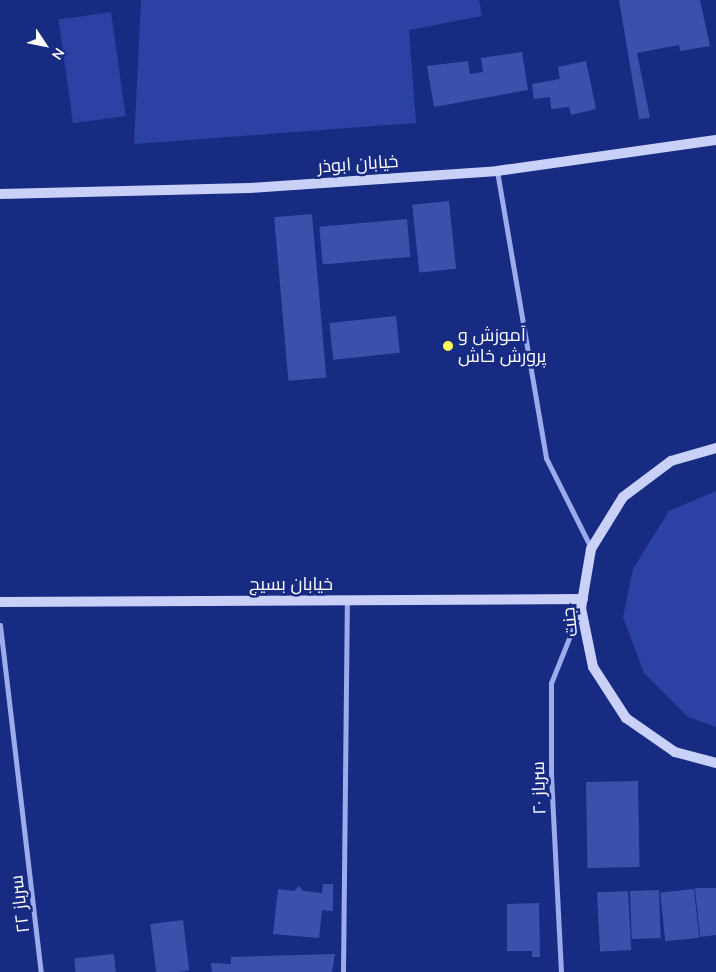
<!DOCTYPE html>
<meta charset="utf-8">
<style>
body{margin:0}
#map{position:relative;width:716px;height:972px;overflow:hidden;background:#182b83;font-family:"Nunito Sans",Cairo,sans-serif}
div>[style]{position:absolute}
.green>*{inset:0;background:#2b41a3;transform-origin:0 0}
.building>*{inset:0;background:#3c50ab;transform-origin:0 0}
.street>*{height:5px;margin:-2.5px;padding:0 2.5px;transform-origin:2.5px;border-radius:2.5px;background:#9cabec}
.secondary>*{height:10px;margin:-5px;padding:0 5px;transform-origin:5px;border-radius:5px;background:#c9d1f9}
.dots>*{width:14px;height:14px;translate:-50% -50%;box-sizing:border-box;border:2px solid #182b83;border-radius:50%}
span{translate:-50% -50%;white-space:nowrap;text-align:center;line-height:1.15;-webkit-text-stroke:5px #182b83;paint-order:stroke}
.street-label{font-size:18px;color:#fff}
.poi-label{font-size:18px;color:#fff}
.left{translate:0 -50%;text-align:left}
.north{position:absolute;left:20px;top:20px;width:50px;height:50px;-webkit-text-stroke:4px #182b83;paint-order:stroke;rotate:124deg;font-size:14px;font-weight:700;line-height:20px;text-align:center;color:#fff}
.north::after{content:'';display:block;margin:auto;width:18px;height:22px;background:#fff;clip-path:polygon(50% 0,100% 100%,50% 72%,0 100%)}
</style>
<div id="map">
<div class="green">
<div style="clip-path:polygon(141px 0,479px 0,482px 16px,409px 30px,416px 123px,134px 144px)"></div>
<div style="left:111px;top:12px;width:105px;height:53px;rotate:82deg"></div>
<div style="clip-path:polygon(716px 491px,716px 727px,688px 717px,644px 673px,623px 617px,633px 569px,669px 511px)"></div>
</div>
<div class="building">
<div style="clip-path:polygon(619px 0,700px 0,710px 46px,680px 51px,679px 45px,637px 53px,650px 118px,639px 119px)"></div>
<div style="clip-path:polygon(522px 52px,528px 90px,434px 107px,427px 66px,468px 61px,470px 74px,483px 72px,481px 58px)"></div>
<div style="clip-path:polygon(586px 61px,596px 109px,571px 115px,569px 107px,551px 109px,550px 97px,534px 99px,532px 84px,560px 79px,558px 67px)"></div>
<div style="left:449px;top:201px;width:68px;height:37px;rotate:84deg"></div>
<div style="left:312px;top:214px;width:164px;height:38px;rotate:85deg"></div>
<div style="left:407px;top:219px;width:38px;height:88px;rotate:85deg"></div>
<div style="left:396px;top:316px;width:37px;height:67px;rotate:84deg"></div>
<div style="left:638px;top:781px;width:86px;height:52px;rotate:89deg"></div>
<div style="clip-path:polygon(323px 884px,333px 884px,333px 911px,322px 910px,319px 938px,273px 934px,278px 889px,294px 891px,299px 886px,303px 891px,322px 893px)"></div>
<div style="clip-path:polygon(695px 888px,716px 888px,716px 935px,700px 937px)"></div>
<div style="left:694px;top:889px;width:49px;height:34px;rotate:84deg"></div>
<div style="left:659px;top:890px;width:48px;height:29px;rotate:88deg"></div>
<div style="left:628px;top:891px;width:59px;height:31px;rotate:87deg"></div>
<div style="clip-path:polygon(539px 903px,540px 957px,532px 957px,532px 951px,507px 951px,507px 904px)"></div>
<div style="left:183px;top:920px;width:51px;height:33px;rotate:83deg"></div>
<div style="left:114px;top:954px;width:18px;height:40px;rotate:84deg"></div>
<div style="clip-path:polygon(335px 954px,332px 972px,212px 972px,211px 963px,231px 964px,231px 957px)"></div>
</div>
<div class="street">
<div style="left:497px;top:171px;width:291px;rotate:80.3deg"></div>
<div style="left:546px;top:458px;width:101px;rotate:63.4deg"></div>
<div style="left:0;top:625px;width:349px;rotate:83.3deg"></div>
<div style="left:343px;top:972px;width:371px;rotate:-89.4deg"></div>
<div style="left:561px;top:972px;width:200px;rotate:-92.9deg"></div>
<div style="left:551px;top:772px;width:89px;rotate:-90deg"></div>
<div style="left:551px;top:683px;width:78px;rotate:-68.1deg"></div>
</div>
<div class="secondary">
<div style="left:0;top:194px;width:250px;rotate:-1.4deg"></div>
<div style="left:250px;top:188px;width:248px;rotate:-3.9deg"></div>
<div style="left:497px;top:171px;width:221px;rotate:-8.1deg"></div>
<div style="left:716px;top:448px;width:47px;rotate:163.9deg"></div>
<div style="left:671px;top:461px;width:60px;rotate:143.1deg"></div>
<div style="left:623px;top:497px;width:61px;rotate:121.6deg"></div>
<div style="left:591px;top:549px;width:60px;rotate:99.6deg"></div>
<div style="left:581px;top:608px;width:60px;rotate:78.5deg"></div>
<div style="left:593px;top:667px;width:61px;rotate:57.1deg"></div>
<div style="left:626px;top:718px;width:60px;rotate:34.8deg"></div>
<div style="left:675px;top:752px;width:42px;rotate:15deg"></div>
<div style="left:0;top:602px;width:583px;rotate:-0.29deg"></div>
</div>
<div class="dots">
<div style="left:448px;top:346px;background:#fffb57"></div>
</div>
<div class="street-label">
<span style="left:358px;top:164px;rotate:-4deg">خیابان ابوذر</span>
<span style="left:291px;top:584px">خیابان بسیج</span>
<span style="left:570px;top:622px;rotate:-96deg">جنت</span>
<span style="left:539px;top:788px;rotate:-92deg">سرباز ۲۰</span>
<span style="left:20px;top:904px;rotate:-97deg">سرباز ۲۲</span>
</div>
<div class="poi-label">
<span class="left" style="left:458px;top:346px">آموزش و<br>پرورش خاش</span>
</div>
<div class="north">N</div>
</div>
